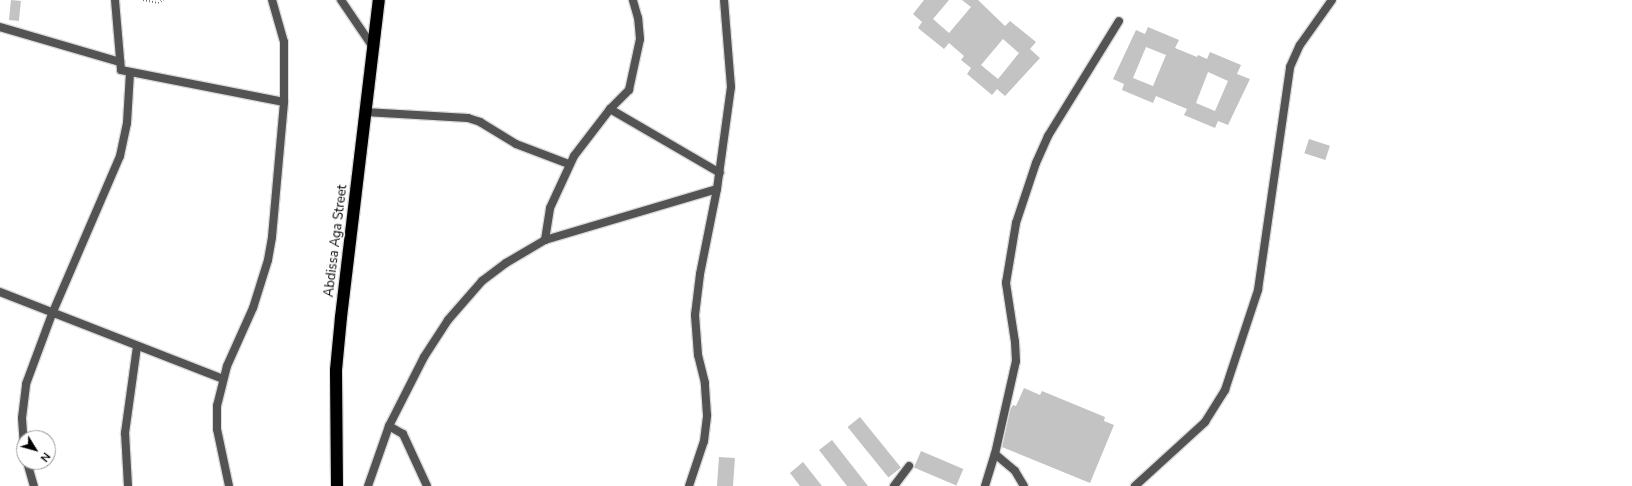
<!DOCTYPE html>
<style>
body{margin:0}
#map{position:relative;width:1632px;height:486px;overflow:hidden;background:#fff;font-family:"Nunito Sans",sans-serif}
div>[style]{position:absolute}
.building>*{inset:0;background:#c3c3c3;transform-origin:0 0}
.path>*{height:2px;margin-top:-1px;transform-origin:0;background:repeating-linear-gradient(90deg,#757575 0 1px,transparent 0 3px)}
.roads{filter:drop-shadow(1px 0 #dbdbdb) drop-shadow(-1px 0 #dbdbdb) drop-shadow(0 1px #dbdbdb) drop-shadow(0 -1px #dbdbdb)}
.street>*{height:8px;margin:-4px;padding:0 4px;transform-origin:4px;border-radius:4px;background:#535353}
.highway>*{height:12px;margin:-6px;padding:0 6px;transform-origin:6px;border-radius:6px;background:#000}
span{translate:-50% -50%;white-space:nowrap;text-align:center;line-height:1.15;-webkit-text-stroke:3px #fff;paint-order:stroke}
.street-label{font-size:13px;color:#000}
.north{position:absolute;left:16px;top:430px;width:40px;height:40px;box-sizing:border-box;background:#fff;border:1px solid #999;border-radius:50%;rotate:127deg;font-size:11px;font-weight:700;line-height:16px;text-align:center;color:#000}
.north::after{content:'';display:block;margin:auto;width:14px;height:18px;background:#000;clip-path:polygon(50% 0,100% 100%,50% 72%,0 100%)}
</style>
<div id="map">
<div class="building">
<div style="left:11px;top:0;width:10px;height:20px;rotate:6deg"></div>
<div style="clip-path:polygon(evenodd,924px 0,949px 0,933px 19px,949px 33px,971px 7px,962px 0,978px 0,1005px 26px,1010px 21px,1036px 42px,1030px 49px,1040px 58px,1005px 96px,997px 89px,992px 95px,967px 74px,971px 68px,961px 60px,964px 56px,949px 43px,944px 49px,918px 28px,922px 22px,913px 14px,924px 0,1003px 39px,1019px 53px,998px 79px,981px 65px,1003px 39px)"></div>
<div style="clip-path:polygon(evenodd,1148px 27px,1179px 40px,1175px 48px,1197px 57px,1198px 55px,1207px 59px,1210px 52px,1241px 65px,1237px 74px,1250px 79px,1228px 125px,1218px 121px,1215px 128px,1184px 115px,1187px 109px,1156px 96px,1153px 103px,1122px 90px,1124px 84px,1113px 79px,1136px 30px,1145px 34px,1148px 27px,1146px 47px,1166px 55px,1153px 86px,1133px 78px,1146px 47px,1148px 27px,1208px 72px,1228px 81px,1215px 111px,1196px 103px,1208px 72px)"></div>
<div style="left:1309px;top:139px;width:22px;height:15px;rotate:18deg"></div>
<div style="clip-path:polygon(1024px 388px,1040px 395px,1042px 391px,1105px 417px,1104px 421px,1114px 425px,1090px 483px,1002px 447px,1010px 410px,1013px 405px,1016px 406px)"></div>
<div style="left:860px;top:417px;width:65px;height:16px;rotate:51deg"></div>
<div style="clip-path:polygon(832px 440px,868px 486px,847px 486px,819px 450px)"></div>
<div style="left:921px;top:451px;width:46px;height:18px;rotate:23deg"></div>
<div style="left:719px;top:457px;width:16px;height:29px;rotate:4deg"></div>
<div style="clip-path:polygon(803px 462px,822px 486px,800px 486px,790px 473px)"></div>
</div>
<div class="path">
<div style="left:143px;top:0;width:15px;rotate:11deg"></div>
<div style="left:158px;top:3px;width:6px;rotate:-31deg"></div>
</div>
<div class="roads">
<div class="street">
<div style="left:115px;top:0;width:70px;rotate:85.1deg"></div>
<div style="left:121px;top:70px;width:166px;rotate:11.1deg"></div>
<div style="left:341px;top:0;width:57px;rotate:55.8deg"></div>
<div style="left:0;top:27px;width:125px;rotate:16.3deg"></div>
<div style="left:610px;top:109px;width:127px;rotate:30.2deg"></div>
<div style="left:365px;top:112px;width:103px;rotate:3.3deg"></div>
<div style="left:468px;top:118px;width:13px;rotate:18deg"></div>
<div style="left:480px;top:122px;width:42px;rotate:31.4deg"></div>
<div style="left:516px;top:144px;width:57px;rotate:20.7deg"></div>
<div style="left:545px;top:240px;width:32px;rotate:-81deg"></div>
<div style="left:550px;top:208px;width:57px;rotate:-65.2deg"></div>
<div style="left:574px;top:156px;width:59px;rotate:-52.5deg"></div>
<div style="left:610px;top:109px;width:27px;rotate:-45deg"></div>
<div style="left:629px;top:90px;width:52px;rotate:-77.8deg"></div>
<div style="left:640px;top:39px;width:21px;rotate:-95deg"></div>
<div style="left:638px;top:18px;width:19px;rotate:-106deg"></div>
<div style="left:0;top:292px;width:239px;rotate:21.3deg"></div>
<div style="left:389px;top:426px;width:16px;rotate:30deg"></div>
<div style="left:403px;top:434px;width:57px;rotate:65.2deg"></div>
<div style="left:24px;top:447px;width:29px;rotate:-94deg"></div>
<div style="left:22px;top:418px;width:34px;rotate:-83deg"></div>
<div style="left:26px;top:384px;width:75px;rotate:-69.6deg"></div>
<div style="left:52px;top:314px;width:172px;rotate:-66.7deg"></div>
<div style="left:120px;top:156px;width:34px;rotate:-78deg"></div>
<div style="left:127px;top:123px;width:51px;rotate:-86.6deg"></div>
<div style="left:995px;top:454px;width:26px;rotate:40deg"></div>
<div style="left:1015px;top:471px;width:17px;rotate:59deg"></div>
<div style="left:27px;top:462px;width:25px;rotate:74deg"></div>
<div style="left:128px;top:486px;width:53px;rotate:-93.2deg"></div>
<div style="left:125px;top:433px;width:87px;rotate:-82.1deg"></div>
<div style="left:229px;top:486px;width:58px;rotate:-101.9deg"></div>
<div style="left:217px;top:429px;width:23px;rotate:-90deg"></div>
<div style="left:217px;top:406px;width:41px;rotate:-76deg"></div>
<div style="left:227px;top:366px;width:64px;rotate:-65.9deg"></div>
<div style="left:253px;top:308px;width:50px;rotate:-72.6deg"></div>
<div style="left:268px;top:260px;width:23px;rotate:-80deg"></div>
<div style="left:272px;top:237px;width:136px;rotate:-84.9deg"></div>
<div style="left:284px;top:102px;width:60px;rotate:-90deg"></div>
<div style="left:284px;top:42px;width:44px;rotate:-105.9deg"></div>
<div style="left:368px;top:486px;width:64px;rotate:-70.7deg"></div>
<div style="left:389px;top:426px;width:77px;rotate:-63.1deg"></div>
<div style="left:424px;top:357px;width:44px;rotate:-57deg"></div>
<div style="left:448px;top:320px;width:52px;rotate:-48.9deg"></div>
<div style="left:482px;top:281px;width:30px;rotate:-37deg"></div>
<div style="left:506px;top:263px;width:45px;rotate:-30.5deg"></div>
<div style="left:545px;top:240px;width:179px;rotate:-16.5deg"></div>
<div style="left:689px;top:486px;width:47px;rotate:-71.6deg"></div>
<div style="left:704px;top:441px;width:26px;rotate:-83deg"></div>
<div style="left:707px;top:415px;width:32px;rotate:-94deg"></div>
<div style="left:705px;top:383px;width:29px;rotate:-104deg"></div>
<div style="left:698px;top:355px;width:40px;rotate:-94.3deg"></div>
<div style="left:695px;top:315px;width:41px;rotate:-83deg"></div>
<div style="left:700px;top:274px;width:87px;rotate:-78.7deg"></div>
<div style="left:717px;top:189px;width:103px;rotate:-82.2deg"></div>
<div style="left:731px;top:87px;width:87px;rotate:-94.6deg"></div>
<div style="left:894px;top:486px;width:25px;rotate:-53deg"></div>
<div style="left:985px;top:486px;width:34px;rotate:-73deg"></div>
<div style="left:995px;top:454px;width:95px;rotate:-77.3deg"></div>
<div style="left:1016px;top:361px;width:19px;rotate:-93deg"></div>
<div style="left:1015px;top:342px;width:60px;rotate:-98.7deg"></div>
<div style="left:1006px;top:283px;width:61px;rotate:-80.5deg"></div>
<div style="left:1016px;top:223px;width:63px;rotate:-71.6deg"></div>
<div style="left:1036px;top:163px;width:30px;rotate:-66deg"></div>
<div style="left:1048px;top:136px;width:135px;rotate:-58.3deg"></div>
<div style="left:1135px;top:486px;width:95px;rotate:-42.4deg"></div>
<div style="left:1205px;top:422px;width:38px;rotate:-58deg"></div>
<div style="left:1225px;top:390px;width:105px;rotate:-71.7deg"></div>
<div style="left:1258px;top:290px;width:225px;rotate:-81.8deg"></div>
<div style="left:1290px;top:67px;width:24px;rotate:-66deg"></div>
<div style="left:1300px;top:45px;width:55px;rotate:-54.6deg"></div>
</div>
<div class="highway">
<div style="left:337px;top:486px;width:116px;rotate:-90.5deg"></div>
<div style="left:336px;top:370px;width:53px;rotate:-84.6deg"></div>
<div style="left:341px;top:317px;width:319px;rotate:-83.2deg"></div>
</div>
</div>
<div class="street-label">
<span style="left:336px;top:241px;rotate:-83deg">Abdissa Aga Street</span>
</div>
<div class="north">N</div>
</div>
